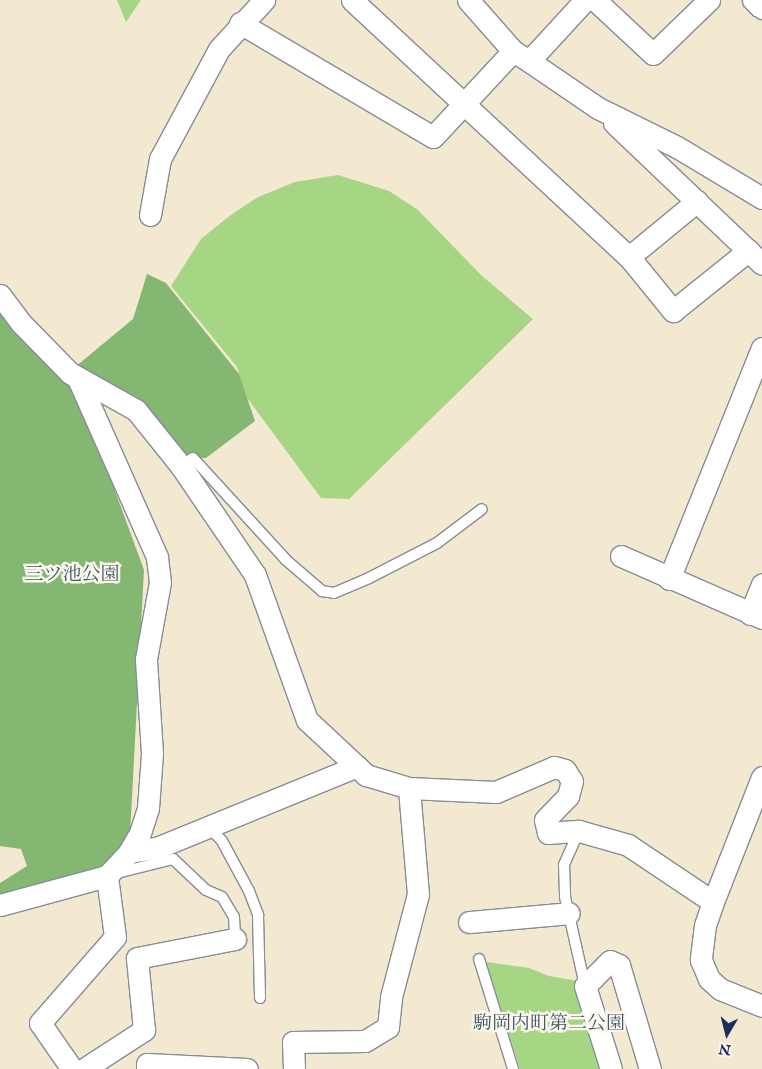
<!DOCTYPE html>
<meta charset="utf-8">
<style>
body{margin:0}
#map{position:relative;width:762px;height:1069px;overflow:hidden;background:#f3e9d0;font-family:"IM FELL English","Noto Serif JP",serif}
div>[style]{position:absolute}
.green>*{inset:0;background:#a6d684}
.forest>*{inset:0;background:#84b772}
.roads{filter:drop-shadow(1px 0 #878c97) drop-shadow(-1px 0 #878c97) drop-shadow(0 1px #878c97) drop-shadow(0 -1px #878c97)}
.lane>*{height:10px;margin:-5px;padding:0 5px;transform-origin:5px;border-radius:5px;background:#fff}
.street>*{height:21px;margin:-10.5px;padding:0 10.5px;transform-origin:10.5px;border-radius:10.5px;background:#fff}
span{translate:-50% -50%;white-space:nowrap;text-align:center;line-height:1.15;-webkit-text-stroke:5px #fbf7ec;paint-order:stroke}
.park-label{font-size:19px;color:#3e5968}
.north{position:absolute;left:702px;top:1009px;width:50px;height:50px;-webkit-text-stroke:4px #fbf7ec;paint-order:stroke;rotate:188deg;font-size:14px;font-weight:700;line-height:20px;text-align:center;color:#1b2f5e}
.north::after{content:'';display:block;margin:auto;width:18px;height:22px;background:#1b2f5e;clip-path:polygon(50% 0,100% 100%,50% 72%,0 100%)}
</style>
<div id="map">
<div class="green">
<div style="clip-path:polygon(117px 0,141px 0,126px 22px)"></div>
<div style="clip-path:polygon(338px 175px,389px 191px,418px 210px,482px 276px,533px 319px,349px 499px,321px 498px,245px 395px,237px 367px,171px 286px,201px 239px,228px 217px,258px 197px,295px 182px)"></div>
<div style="clip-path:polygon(486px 962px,529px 968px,549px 976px,578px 981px,605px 1069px,520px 1069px)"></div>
</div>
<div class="forest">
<div style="clip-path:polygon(147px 274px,166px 283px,239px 374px,255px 421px,206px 458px,180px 457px,115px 388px,84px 406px,144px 570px,130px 835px,102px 867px,0 900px,0 883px,27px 866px,21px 849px,0 846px,0 309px,63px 377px,133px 319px)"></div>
</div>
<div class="roads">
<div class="lane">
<div style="left:181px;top:466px;width:14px;rotate:-34deg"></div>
<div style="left:193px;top:458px;width:138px;rotate:47.6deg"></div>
<div style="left:286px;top:560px;width:48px;rotate:40.7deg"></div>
<div style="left:322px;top:591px;width:12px;rotate:9deg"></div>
<div style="left:334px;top:593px;width:38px;rotate:-23deg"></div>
<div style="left:369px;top:578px;width:76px;rotate:-27.2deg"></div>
<div style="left:437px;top:543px;width:56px;rotate:-37.1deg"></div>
<div style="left:209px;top:827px;width:19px;rotate:47deg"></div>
<div style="left:222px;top:841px;width:57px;rotate:61.6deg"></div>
<div style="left:249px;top:891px;width:26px;rotate:69deg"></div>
<div style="left:258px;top:915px;width:83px;rotate:88.6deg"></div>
<div style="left:579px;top:831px;width:37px;rotate:114deg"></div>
<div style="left:564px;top:865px;width:32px;rotate:88deg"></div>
<div style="left:565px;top:897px;width:91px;rotate:77.3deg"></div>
<div style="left:113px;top:874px;width:62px;rotate:-14deg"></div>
<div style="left:173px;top:859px;width:45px;rotate:43.2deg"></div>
<div style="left:206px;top:890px;width:17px;rotate:24deg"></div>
<div style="left:222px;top:897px;width:23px;rotate:59deg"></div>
<div style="left:234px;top:917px;width:22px;rotate:87deg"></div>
<div style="left:479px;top:959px;width:115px;rotate:72.8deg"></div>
</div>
<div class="street">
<div style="left:352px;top:0;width:378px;rotate:42.9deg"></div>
<div style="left:629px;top:257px;width:70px;rotate:50.8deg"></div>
<div style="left:673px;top:311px;width:97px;rotate:-38.8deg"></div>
<div style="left:468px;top:0;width:68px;rotate:48.6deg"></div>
<div style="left:513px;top:51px;width:19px;rotate:32deg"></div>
<div style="left:529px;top:61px;width:83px;rotate:-47.4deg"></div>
<div style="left:595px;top:0;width:79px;rotate:43deg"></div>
<div style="left:653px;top:54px;width:78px;rotate:-44deg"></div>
<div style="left:753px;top:0;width:12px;rotate:42deg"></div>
<div style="left:240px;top:23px;width:224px;rotate:30.6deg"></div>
<div style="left:433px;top:137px;width:117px;rotate:-47.1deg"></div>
<div style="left:529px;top:61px;width:83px;rotate:34.3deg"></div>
<div style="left:598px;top:108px;width:88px;rotate:26.3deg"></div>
<div style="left:677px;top:147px;width:99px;rotate:31deg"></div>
<div style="left:614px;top:123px;width:204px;rotate:43.6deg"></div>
<div style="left:150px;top:215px;width:57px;rotate:-79.9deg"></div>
<div style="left:160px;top:159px;width:125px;rotate:-61.8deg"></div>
<div style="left:219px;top:49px;width:67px;rotate:-47.4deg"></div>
<div style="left:629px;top:257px;width:88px;rotate:-39.5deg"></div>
<div style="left:0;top:295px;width:35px;rotate:53deg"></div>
<div style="left:21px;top:323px;width:70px;rotate:45.6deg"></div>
<div style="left:70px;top:373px;width:76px;rotate:29.3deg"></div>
<div style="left:136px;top:410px;width:72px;rotate:51.2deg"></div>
<div style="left:181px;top:466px;width:132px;rotate:55.8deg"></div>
<div style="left:255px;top:575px;width:154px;rotate:70.3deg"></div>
<div style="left:307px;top:720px;width:81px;rotate:43deg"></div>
<div style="left:366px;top:775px;width:45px;rotate:16.8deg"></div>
<div style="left:409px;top:788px;width:87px;rotate:2.6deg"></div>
<div style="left:496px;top:792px;width:63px;rotate:-23.3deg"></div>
<div style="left:554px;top:767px;width:11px;rotate:15deg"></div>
<div style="left:565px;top:770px;width:13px;rotate:58deg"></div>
<div style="left:572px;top:781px;width:16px;rotate:105deg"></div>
<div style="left:568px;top:796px;width:33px;rotate:134deg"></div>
<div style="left:545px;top:820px;width:13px;rotate:77deg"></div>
<div style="left:548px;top:833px;width:31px;rotate:-4deg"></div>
<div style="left:579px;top:831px;width:51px;rotate:15.9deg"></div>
<div style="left:628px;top:845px;width:102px;rotate:33.8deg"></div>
<div style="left:621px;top:556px;width:154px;rotate:23.7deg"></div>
<div style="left:669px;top:579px;width:249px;rotate:-68.1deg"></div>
<div style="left:750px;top:614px;width:32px;rotate:-68deg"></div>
<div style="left:762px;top:777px;width:134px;rotate:111.4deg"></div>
<div style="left:713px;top:902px;width:24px;rotate:109deg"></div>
<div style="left:705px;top:925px;width:35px;rotate:97deg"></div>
<div style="left:701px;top:960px;width:21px;rotate:67deg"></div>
<div style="left:709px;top:979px;width:15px;rotate:42deg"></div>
<div style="left:720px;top:989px;width:45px;rotate:22deg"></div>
<div style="left:129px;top:852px;width:30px;rotate:-9deg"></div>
<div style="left:159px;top:847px;width:214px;rotate:-22.2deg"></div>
<div style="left:0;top:905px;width:111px;rotate:-15.2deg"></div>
<div style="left:107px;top:876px;width:33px;rotate:-47deg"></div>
<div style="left:129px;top:852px;width:22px;rotate:-60deg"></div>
<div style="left:140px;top:833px;width:26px;rotate:-72deg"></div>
<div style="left:148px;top:808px;width:55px;rotate:-85.8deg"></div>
<div style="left:152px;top:753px;width:94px;rotate:-93.7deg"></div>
<div style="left:146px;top:659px;width:78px;rotate:-79.7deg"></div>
<div style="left:160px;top:582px;width:25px;rotate:-97deg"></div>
<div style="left:157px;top:557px;width:195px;rotate:-113.9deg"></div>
<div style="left:469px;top:922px;width:100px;rotate:-5.1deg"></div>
<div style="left:72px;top:1069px;width:56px;rotate:-124.8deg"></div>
<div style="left:40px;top:1023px;width:114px;rotate:-48.9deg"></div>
<div style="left:115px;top:937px;width:62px;rotate:-97.5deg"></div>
<div style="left:84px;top:1069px;width:72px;rotate:-33deg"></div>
<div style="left:144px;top:1030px;width:72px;rotate:-95.6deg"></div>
<div style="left:137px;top:958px;width:100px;rotate:-11deg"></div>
<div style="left:147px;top:1069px;width:5px;rotate:-90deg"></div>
<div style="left:147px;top:1064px;width:100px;rotate:2.9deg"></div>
<div style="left:294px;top:1069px;width:27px;rotate:-92deg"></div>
<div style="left:293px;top:1042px;width:72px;rotate:-0.8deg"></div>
<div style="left:365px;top:1041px;width:27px;rotate:-31deg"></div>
<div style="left:388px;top:1027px;width:30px;rotate:-84deg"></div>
<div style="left:391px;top:997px;width:106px;rotate:-75.3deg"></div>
<div style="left:418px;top:894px;width:106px;rotate:-94.9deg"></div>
<div style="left:611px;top:1069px;width:87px;rotate:-107.4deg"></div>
<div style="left:585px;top:986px;width:35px;rotate:-45deg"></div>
<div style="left:610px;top:961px;width:10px;rotate:24deg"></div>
<div style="left:619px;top:965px;width:109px;rotate:73.4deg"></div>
</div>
</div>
<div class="park-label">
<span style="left:72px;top:576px">三ツ池公園</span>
<span style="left:549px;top:1025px">駒岡内町第二公園</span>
</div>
<div class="north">N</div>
</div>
